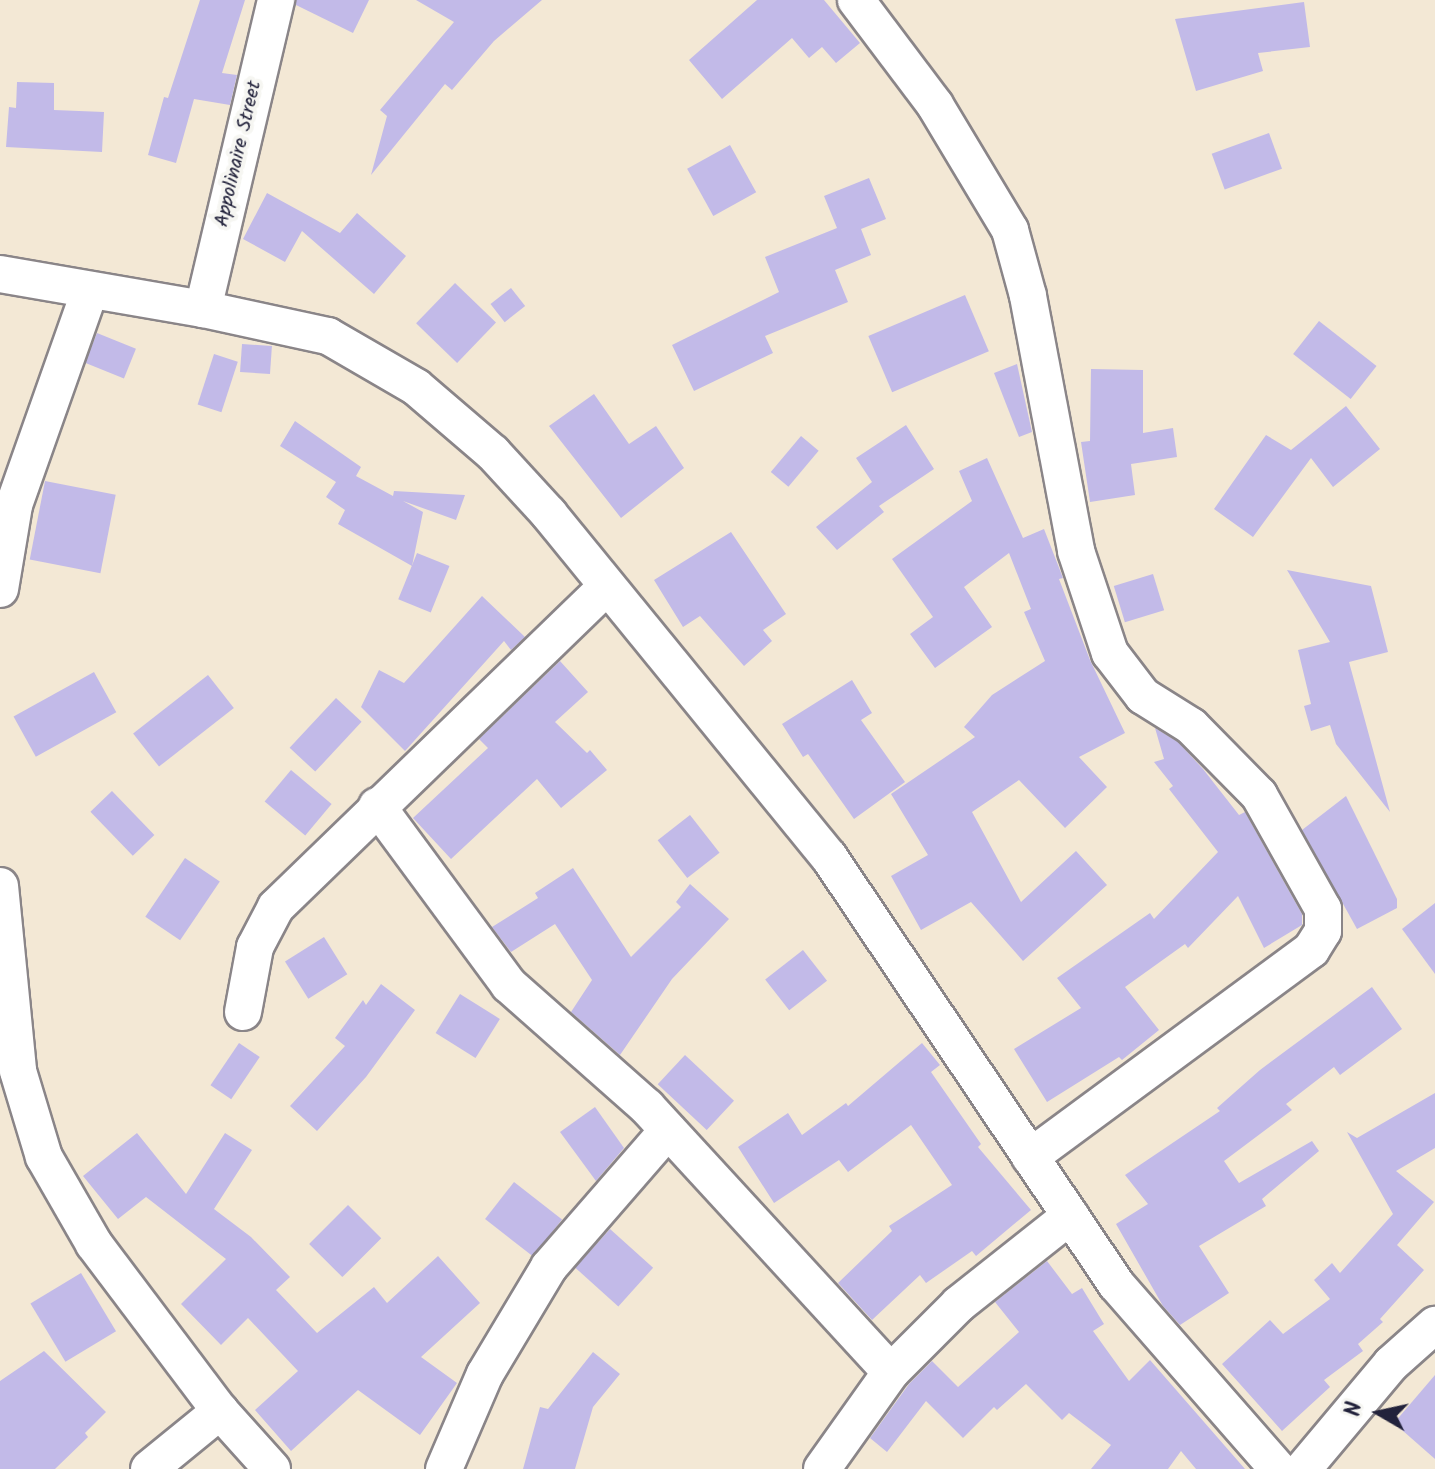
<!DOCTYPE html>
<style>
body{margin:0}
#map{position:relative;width:1435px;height:1469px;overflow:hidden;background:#f3e8d5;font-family:Kalam,sans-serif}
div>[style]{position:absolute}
.building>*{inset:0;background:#c2bae8;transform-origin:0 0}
.roads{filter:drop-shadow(2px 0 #8a8588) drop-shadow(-2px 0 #8a8588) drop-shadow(0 2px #8a8588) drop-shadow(0 -2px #8a8588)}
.street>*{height:36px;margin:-18px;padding:0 18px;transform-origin:18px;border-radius:18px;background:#fff}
span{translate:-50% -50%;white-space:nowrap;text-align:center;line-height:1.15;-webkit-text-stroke:8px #f6f6f2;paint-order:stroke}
.street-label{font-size:20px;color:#22223b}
.north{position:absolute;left:1339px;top:1373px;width:80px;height:80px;-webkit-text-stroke:6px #f6f6f2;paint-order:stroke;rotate:279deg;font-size:22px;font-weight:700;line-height:32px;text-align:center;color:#22223b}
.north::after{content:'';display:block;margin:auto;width:28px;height:36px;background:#22223b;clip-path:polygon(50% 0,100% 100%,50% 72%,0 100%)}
</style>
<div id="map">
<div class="building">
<div style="clip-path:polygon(200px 0,245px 0,222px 73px,237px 75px,230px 105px,194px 99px,176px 163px,148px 155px,164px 97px,168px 98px)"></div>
<div style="clip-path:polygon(296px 0,369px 0,353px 33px,296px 5px)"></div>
<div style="clip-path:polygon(416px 0,542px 0,494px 41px,452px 90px,445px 84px,371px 175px,387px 116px,380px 110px,454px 22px)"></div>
<div style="clip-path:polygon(757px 0,824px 0,860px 43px,836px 63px,822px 47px,809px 58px,792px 38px,722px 99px,689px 60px)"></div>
<div style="clip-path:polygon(1304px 2px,1310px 47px,1258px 53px,1263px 71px,1196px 91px,1175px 19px)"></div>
<div style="clip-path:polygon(17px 82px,54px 83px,54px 110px,104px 112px,102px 152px,6px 147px,9px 107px,16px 108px)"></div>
<div style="left:1269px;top:133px;width:38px;height:61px;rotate:70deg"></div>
<div style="left:730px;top:145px;width:54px;height:49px;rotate:61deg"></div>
<div style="clip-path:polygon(869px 178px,886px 219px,861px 229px,871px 255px,835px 270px,848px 302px,765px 336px,773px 353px,694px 391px,672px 345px,779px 292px,765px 257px,837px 228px,824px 196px)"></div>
<div style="clip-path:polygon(267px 193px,340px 233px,357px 213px,406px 256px,374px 294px,302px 231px,285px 262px,243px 239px)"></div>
<div style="left:455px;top:283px;width:57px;height:56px;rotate:44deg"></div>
<div style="left:511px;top:288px;width:23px;height:26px;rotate:52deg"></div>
<div style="left:965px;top:295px;width:61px;height:105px;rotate:67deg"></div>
<div style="left:1319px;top:321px;width:73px;height:42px;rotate:38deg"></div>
<div style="left:97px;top:333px;width:42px;height:32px;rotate:22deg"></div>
<div style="left:242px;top:344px;width:30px;height:28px;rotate:4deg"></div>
<div style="left:214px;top:354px;width:25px;height:53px;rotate:18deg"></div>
<div style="clip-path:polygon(1017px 364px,1032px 432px,1019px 437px,994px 373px)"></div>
<div style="clip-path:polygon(1091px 369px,1143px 370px,1143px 433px,1173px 428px,1177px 457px,1131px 464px,1135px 495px,1090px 502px,1081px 442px,1090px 441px)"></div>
<div style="clip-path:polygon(594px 394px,629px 444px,656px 426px,684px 468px,621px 518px,549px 426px)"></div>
<div style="clip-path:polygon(1346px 406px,1380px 449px,1333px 487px,1311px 458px,1253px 537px,1214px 509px,1266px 435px,1291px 450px)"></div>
<div style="clip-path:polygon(295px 421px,361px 467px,356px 476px,393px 496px,394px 491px,465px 495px,456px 520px,403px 501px,423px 512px,412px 566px,338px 524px,345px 510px,326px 497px,336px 482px,280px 446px)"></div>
<div style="clip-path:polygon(906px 425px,934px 469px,879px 506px,884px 512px,837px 550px,816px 527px,872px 482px,856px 458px)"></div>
<div style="left:801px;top:436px;width:23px;height:47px;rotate:40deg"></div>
<div style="clip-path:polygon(987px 458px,1023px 538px,1044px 529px,1063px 578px,1059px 579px,1090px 660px,1125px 733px,1079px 757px,1107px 787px,1065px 828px,1019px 780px,972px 812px,1021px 902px,1076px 851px,1107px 885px,1023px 961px,971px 902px,921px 930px,891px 876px,928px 855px,891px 794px,975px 737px,964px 727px,992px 695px,1045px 661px,1024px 612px,1031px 609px,1009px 553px,964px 587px,992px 627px,935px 668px,910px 634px,933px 617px,892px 559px,972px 501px,959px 471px)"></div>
<div style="left:45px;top:481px;width:72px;height:80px;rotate:11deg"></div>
<div style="clip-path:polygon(731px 532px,786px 614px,763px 630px,772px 641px,744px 666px,700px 616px,683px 627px,654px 580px)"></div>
<div style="left:417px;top:553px;width:35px;height:50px;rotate:22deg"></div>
<div style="clip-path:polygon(1287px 570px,1371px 586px,1388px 652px,1349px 662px,1390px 812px,1336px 744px,1330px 725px,1311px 731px,1304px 706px,1311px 704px,1298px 650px,1330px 642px)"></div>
<div style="left:1153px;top:574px;width:38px;height:41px;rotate:73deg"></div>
<div style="clip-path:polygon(482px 596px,525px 637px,511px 650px,504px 641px,405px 751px,361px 707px,379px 670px,404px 683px)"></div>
<div style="clip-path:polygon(560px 661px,588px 692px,555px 722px,587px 753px,590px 750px,607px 770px,561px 808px,537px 779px,451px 859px,413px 818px,488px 748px,479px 739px)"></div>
<div style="left:94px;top:672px;width:46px;height:92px;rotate:61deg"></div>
<div style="left:208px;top:675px;width:42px;height:95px;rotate:52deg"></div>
<div style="clip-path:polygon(852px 680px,872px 713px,861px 720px,905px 782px,854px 819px,808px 754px,803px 757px,782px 724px)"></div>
<div style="left:336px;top:698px;width:35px;height:68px;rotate:43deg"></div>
<div style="clip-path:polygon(1155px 728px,1178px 742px,1203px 769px,1239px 815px,1245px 812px,1302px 914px,1302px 925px,1264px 948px,1238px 896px,1188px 948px,1185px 944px,1125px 987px,1159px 1030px,1122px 1060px,1119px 1057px,1047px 1102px,1014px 1049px,1081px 1008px,1057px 978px,1150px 913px,1154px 919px,1218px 852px,1169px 789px,1173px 786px,1154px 762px,1164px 759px)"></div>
<div style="left:291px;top:770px;width:53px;height:41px;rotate:40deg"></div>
<div style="left:112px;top:791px;width:61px;height:30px;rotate:46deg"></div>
<div style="clip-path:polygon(1346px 796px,1397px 899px,1397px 908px,1357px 929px,1302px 830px)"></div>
<div style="left:690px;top:815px;width:48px;height:41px;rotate:52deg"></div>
<div style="left:185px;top:858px;width:42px;height:71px;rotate:34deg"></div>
<div style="clip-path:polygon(573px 868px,631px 957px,681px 907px,676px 902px,690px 884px,729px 919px,672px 979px,620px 1055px,571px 1012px,592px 980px,555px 924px,511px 952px,492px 927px,538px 898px,535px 893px)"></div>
<div style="clip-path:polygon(1435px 903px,1435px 974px,1402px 929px)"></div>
<div style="left:324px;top:937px;width:44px;height:46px;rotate:58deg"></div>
<div style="left:803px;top:950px;width:39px;height:48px;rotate:52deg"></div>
<div style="clip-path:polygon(381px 984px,415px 1010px,366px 1077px,317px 1131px,290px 1106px,345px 1046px,335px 1038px,363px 1000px,366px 1005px)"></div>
<div style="clip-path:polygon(1372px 987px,1402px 1029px,1340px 1075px,1334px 1067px,1286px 1104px,1292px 1110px,1224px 1161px,1239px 1183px,1312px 1141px,1319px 1151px,1262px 1199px,1266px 1206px,1199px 1246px,1229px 1293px,1180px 1325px,1163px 1306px,1116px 1224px,1148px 1204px,1125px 1175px,1220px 1111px,1217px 1108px,1260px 1070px)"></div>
<div style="left:460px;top:994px;width:47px;height:46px;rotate:32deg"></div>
<div style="left:239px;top:1043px;width:25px;height:51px;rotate:34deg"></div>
<div style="clip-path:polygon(922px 1043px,940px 1065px,931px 1072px,981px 1144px,978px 1147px,1031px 1210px,976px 1256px,972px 1251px,926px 1283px,920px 1275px,872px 1320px,838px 1283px,892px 1231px,889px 1226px,952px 1185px,911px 1125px,848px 1172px,839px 1160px,774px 1203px,738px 1147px,788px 1113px,802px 1135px,846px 1103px,848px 1106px)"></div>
<div style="left:685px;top:1055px;width:67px;height:40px;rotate:43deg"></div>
<div style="clip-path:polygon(1435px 1093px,1435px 1148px,1396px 1171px,1434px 1202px,1397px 1245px,1424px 1270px,1380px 1319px,1383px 1322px,1358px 1344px,1363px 1351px,1324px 1380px,1330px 1387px,1282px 1431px,1222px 1364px,1270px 1320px,1283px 1334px,1330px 1299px,1314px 1280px,1332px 1263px,1340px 1273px,1393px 1214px,1347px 1132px,1357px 1138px)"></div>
<div style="clip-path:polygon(595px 1107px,624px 1148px,596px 1181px,560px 1132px)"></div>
<div style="clip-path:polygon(137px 1133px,186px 1194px,225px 1133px,252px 1150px,214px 1209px,251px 1237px,290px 1277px,276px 1290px,317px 1333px,374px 1287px,387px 1303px,438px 1256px,480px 1303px,421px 1357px,457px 1383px,420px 1435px,358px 1390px,291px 1451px,255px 1410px,298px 1371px,248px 1318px,221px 1345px,181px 1304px,226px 1259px,146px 1197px,118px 1219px,83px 1176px)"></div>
<div style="left:514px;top:1182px;width:61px;height:47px;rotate:38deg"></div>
<div style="left:348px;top:1205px;width:47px;height:55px;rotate:45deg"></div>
<div style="left:610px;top:1229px;width:58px;height:52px;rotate:42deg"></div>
<div style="clip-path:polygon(1047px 1261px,1072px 1294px,1082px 1288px,1104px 1324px,1093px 1331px,1129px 1381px,1150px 1360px,1245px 1469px,1196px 1469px,1181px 1451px,1168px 1469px,1091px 1469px,1111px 1445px,1069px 1413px,1062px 1420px,1026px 1384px,997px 1410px,994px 1407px,963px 1438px,926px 1401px,887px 1452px,870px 1438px,909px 1384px,932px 1361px,958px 1387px,1019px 1332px,995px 1302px)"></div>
<div style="left:81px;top:1273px;width:68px;height:59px;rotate:59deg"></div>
<div style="clip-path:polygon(44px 1351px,106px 1412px,85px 1433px,88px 1437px,55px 1469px,0 1469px,0 1381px)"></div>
<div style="clip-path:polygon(593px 1352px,620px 1374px,593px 1407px,575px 1469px,523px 1469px,540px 1407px,548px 1409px)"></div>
<div style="clip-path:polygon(1435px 1375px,1435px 1459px,1394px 1423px)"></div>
</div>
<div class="roads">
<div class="street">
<div style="left:856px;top:0;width:131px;rotate:53deg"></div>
<div style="left:935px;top:105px;width:146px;rotate:59deg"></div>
<div style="left:1010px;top:230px;width:68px;rotate:74.7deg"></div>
<div style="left:1028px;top:296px;width:259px;rotate:79.3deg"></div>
<div style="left:1076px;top:551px;width:108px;rotate:71.6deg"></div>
<div style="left:1110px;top:653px;width:54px;rotate:52.5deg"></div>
<div style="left:1143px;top:696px;width:57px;rotate:32deg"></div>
<div style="left:1191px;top:726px;width:97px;rotate:45.4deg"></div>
<div style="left:1259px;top:795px;width:131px;rotate:60.7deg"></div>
<div style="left:1323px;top:909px;width:22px;rotate:90deg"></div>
<div style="left:1323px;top:931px;width:22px;rotate:122deg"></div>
<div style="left:1311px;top:950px;width:349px;rotate:143.6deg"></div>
<div style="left:0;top:274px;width:206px;rotate:9.8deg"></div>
<div style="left:203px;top:309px;width:128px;rotate:12.2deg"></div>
<div style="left:328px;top:336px;width:102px;rotate:30.1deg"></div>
<div style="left:416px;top:387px;width:101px;rotate:40.6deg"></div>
<div style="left:493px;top:453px;width:83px;rotate:47.4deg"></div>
<div style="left:549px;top:514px;width:443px;rotate:50.8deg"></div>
<div style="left:829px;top:857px;width:514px;rotate:56.09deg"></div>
<div style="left:1116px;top:1284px;width:246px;rotate:48.8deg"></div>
<div style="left:203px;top:309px;width:318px;rotate:-76.7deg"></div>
<div style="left:0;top:589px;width:85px;rotate:-80.5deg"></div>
<div style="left:14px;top:505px;width:228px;rotate:-70.5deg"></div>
<div style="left:377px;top:806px;width:222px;rotate:53.6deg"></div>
<div style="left:509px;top:985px;width:184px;rotate:41.5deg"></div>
<div style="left:647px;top:1107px;width:360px;rotate:47.4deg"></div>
<div style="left:0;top:886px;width:186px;rotate:84.4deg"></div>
<div style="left:18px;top:1071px;width:90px;rotate:73.2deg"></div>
<div style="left:44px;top:1157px;width:100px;rotate:60.1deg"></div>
<div style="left:94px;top:1244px;width:209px;rotate:53deg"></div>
<div style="left:220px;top:1411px;width:78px;rotate:48.1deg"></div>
<div style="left:243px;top:1012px;width:66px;rotate:-79.5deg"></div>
<div style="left:255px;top:947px;width:45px;rotate:-62.3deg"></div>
<div style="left:276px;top:907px;width:461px;rotate:-44.1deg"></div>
<div style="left:149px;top:1469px;width:92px;rotate:-39.2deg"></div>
<div style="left:444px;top:1469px;width:103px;rotate:-66.7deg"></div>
<div style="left:485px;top:1374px;width:125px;rotate:-59.1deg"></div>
<div style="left:549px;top:1267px;width:181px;rotate:-49deg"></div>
<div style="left:822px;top:1469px;width:119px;rotate:-54.6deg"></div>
<div style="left:891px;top:1372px;width:96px;rotate:-45deg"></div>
<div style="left:959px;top:1304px;width:142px;rotate:-38.4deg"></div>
<div style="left:1303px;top:1469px;width:137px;rotate:-50deg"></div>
<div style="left:1391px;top:1364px;width:59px;rotate:-41.6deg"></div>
</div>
</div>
<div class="street-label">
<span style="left:239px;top:154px;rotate:-77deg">Appolinaire Street</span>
</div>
<div class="north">N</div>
</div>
